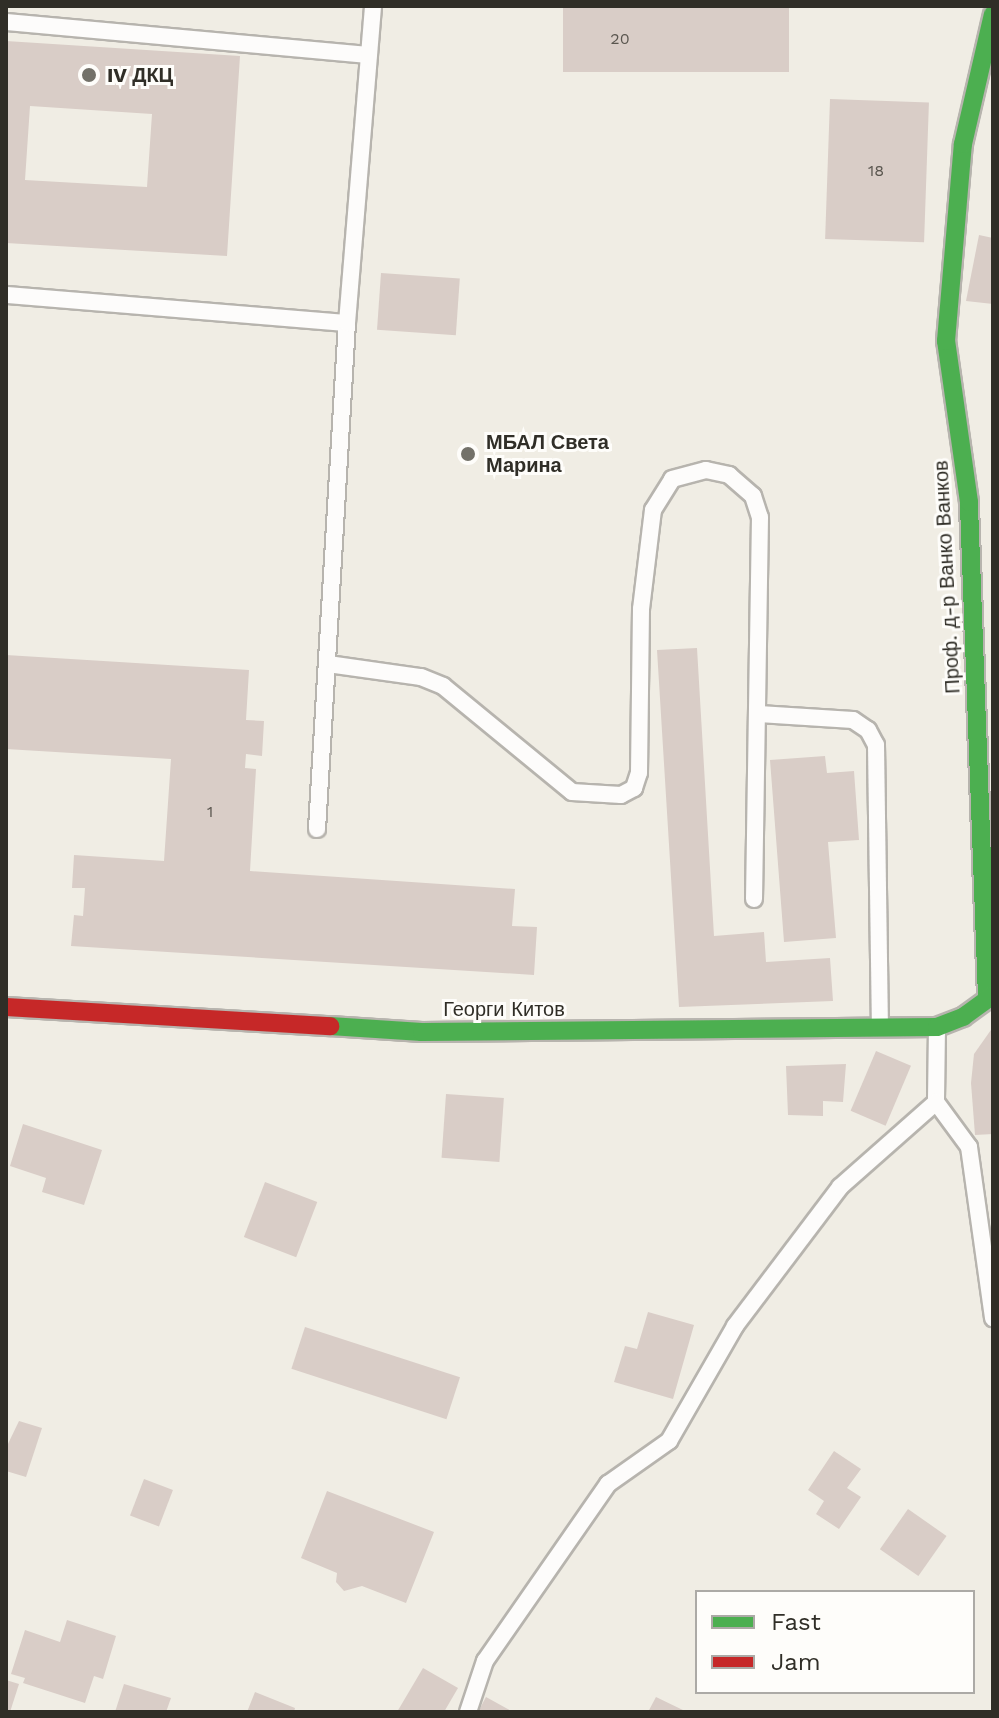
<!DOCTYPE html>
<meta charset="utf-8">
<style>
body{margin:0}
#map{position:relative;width:999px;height:1718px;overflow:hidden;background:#f0ede4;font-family:"Work Sans",sans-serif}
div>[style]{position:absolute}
.building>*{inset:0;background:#d9cdc7;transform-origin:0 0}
.roads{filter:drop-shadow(2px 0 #b7b4ae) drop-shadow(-2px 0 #b7b4ae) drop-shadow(0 2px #b7b4ae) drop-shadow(0 -2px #b7b4ae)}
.lane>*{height:16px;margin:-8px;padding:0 8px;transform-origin:8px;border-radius:8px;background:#fdfcfb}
.fast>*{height:18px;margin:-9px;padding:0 9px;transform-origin:9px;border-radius:9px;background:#4caf50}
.jam>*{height:18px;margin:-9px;padding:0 9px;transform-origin:9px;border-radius:9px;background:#c62828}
.dots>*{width:22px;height:22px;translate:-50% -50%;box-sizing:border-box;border:4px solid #fefdfa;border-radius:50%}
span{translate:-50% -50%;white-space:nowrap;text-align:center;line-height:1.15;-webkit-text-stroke:6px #fefdfa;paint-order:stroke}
.number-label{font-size:16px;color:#5a564f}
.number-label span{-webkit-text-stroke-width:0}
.poi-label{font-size:20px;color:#302e27;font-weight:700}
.left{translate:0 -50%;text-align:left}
.street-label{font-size:20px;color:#302e27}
.frame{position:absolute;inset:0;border:8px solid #302e27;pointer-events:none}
.legend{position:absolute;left:695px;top:1590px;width:280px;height:104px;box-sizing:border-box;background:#fefdfa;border:2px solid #acaaa6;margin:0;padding:10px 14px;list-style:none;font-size:24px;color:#302e27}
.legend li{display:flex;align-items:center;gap:16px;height:40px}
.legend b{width:40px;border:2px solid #acaaa6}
</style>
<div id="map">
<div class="building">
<div style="left:563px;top:6px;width:226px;height:66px"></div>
<div style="clip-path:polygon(evenodd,6px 41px,240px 56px,227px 256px,6px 243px,6px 41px,30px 106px,152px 114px,147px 187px,25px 180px,30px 106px)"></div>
<div style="left:830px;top:99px;width:99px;height:140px;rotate:2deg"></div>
<div style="clip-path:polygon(979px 235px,993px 238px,993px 304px,966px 301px)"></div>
<div style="left:381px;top:273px;width:79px;height:57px;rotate:4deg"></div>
<div style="clip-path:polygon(697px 648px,714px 936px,764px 932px,766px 962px,830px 958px,833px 1001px,679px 1007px,657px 650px)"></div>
<div style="clip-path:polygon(6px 655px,249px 670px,246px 720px,264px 721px,262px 756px,246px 754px,245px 768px,256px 769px,250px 871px,515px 889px,512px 926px,537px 927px,534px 975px,71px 946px,74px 915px,83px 916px,85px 888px,72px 888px,74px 855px,164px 861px,171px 759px,6px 749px)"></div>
<div style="clip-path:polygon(825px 756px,827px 773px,854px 771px,859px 840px,828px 842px,836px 938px,784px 942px,770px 760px)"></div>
<div style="clip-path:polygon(993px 1027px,993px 1134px,975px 1135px,971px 1083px,974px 1054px)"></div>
<div style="left:876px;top:1051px;width:38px;height:65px;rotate:23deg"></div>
<div style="clip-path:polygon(846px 1064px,843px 1102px,823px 1101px,823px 1116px,788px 1115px,786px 1066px)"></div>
<div style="left:446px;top:1094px;width:58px;height:64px;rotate:4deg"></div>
<div style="clip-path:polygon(23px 1124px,102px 1150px,84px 1205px,42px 1192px,46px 1178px,10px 1166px)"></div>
<div style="left:265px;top:1182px;width:56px;height:59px;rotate:21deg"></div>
<div style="clip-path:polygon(648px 1312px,694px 1325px,673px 1399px,614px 1382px,625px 1346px,637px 1349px)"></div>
<div style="left:305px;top:1327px;width:163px;height:44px;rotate:18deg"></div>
<div style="clip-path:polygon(19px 1421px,42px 1428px,26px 1477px,6px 1471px,6px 1448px)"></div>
<div style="clip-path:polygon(834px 1451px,861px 1469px,847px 1488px,861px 1497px,839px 1529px,816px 1514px,824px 1501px,808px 1490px)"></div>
<div style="left:144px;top:1479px;width:31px;height:39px;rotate:21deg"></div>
<div style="clip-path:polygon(327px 1491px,434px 1532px,406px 1603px,362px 1586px,344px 1591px,336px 1582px,337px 1573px,301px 1558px)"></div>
<div style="left:908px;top:1509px;width:47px;height:49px;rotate:35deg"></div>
<div style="clip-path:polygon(67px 1620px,116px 1636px,103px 1679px,94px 1676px,85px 1703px,23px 1683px,25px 1678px,11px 1674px,25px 1630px,60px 1642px)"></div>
<div style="clip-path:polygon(423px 1668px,458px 1688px,444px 1712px,397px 1712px)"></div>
<div style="clip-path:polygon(6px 1680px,19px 1684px,10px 1712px,6px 1712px)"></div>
<div style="clip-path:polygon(124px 1684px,171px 1698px,166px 1712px,115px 1712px)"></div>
<div style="clip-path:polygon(255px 1692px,295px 1708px,294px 1712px,247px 1712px)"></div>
<div style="clip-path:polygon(486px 1697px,513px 1712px,478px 1712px)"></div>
<div style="clip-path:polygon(656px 1697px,687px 1712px,648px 1712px)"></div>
</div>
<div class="roads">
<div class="lane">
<div style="left:6px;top:22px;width:364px;rotate:5.2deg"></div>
<div style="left:6px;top:295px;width:342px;rotate:4.7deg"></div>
<div style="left:328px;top:664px;width:94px;rotate:8deg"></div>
<div style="left:421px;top:677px;width:24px;rotate:22deg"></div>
<div style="left:443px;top:686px;width:167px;rotate:39.4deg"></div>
<div style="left:572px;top:792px;width:49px;rotate:3.5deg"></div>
<div style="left:621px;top:795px;width:15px;rotate:-28deg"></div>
<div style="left:634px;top:788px;width:16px;rotate:-72deg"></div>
<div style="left:639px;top:773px;width:164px;rotate:-89.3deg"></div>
<div style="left:641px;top:609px;width:100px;rotate:-83.1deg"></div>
<div style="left:653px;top:510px;width:36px;rotate:-58deg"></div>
<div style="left:672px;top:479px;width:35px;rotate:-15deg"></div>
<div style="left:706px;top:470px;width:24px;rotate:12deg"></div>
<div style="left:729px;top:475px;width:32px;rotate:41deg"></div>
<div style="left:753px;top:496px;width:22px;rotate:72deg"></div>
<div style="left:760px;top:517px;width:382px;rotate:90.9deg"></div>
<div style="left:759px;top:714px;width:94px;rotate:3.7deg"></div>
<div style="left:853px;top:720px;width:18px;rotate:34deg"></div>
<div style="left:868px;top:730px;width:17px;rotate:62deg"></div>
<div style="left:876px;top:745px;width:281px;rotate:89.2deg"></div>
<div style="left:317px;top:829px;width:507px;rotate:-86.61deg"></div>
<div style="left:347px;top:323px;width:318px;rotate:-85.3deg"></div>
<div style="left:937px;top:1028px;width:74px;rotate:90.8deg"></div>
<div style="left:936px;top:1102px;width:56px;rotate:53.7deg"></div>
<div style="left:969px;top:1147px;width:173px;rotate:82deg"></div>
<div style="left:468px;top:1712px;width:54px;rotate:-71.6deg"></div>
<div style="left:485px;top:1661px;width:216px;rotate:-55.2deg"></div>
<div style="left:608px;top:1484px;width:75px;rotate:-35.2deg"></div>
<div style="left:669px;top:1441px;width:133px;rotate:-60.1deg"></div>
<div style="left:735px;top:1326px;width:174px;rotate:-52.9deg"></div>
<div style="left:840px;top:1187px;width:128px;rotate:-41.5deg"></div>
</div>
<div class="fast">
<div style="left:987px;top:997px;width:495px;rotate:-92.1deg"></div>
<div style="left:969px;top:502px;width:163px;rotate:-98.1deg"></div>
<div style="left:946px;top:341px;width:198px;rotate:-85.1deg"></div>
<div style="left:963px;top:144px;width:133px;rotate:-77deg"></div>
<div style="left:330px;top:1026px;width:92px;rotate:3.7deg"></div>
<div style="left:422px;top:1032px;width:515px;rotate:-0.56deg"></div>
<div style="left:937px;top:1027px;width:28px;rotate:-21deg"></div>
<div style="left:963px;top:1017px;width:37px;rotate:-36deg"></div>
</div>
<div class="jam">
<div style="left:6px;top:1007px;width:325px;rotate:3.4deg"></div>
</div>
</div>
<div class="dots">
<div style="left:89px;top:75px;background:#737169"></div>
<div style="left:468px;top:454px;background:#737169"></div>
</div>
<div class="number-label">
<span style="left:620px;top:39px">20</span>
<span style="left:876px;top:171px">18</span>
<span style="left:210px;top:812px">1</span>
</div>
<div class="poi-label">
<span class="left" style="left:107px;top:75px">IV ДКЦ</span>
<span class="left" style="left:486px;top:454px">МБАЛ Света<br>Марина</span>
</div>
<div class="street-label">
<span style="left:947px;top:577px;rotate:-93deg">Проф. д-р Ванко Ванков</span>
<span style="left:504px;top:1009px">Георги Китов</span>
</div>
<div class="frame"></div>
<ul class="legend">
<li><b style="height:10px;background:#4caf50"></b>Fast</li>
<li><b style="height:10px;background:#c62828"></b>Jam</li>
</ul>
</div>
